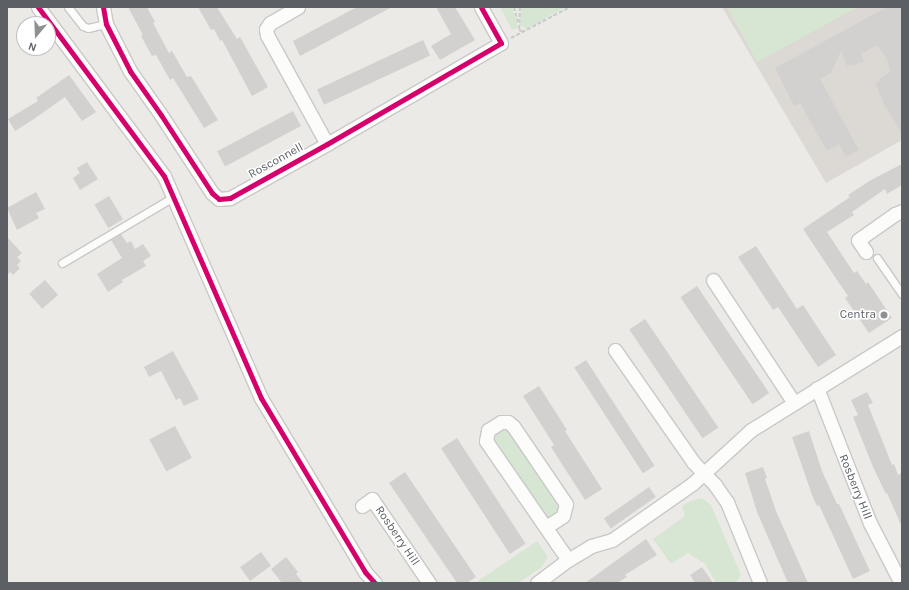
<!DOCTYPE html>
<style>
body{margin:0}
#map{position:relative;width:909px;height:590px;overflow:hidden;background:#eceae6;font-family:Karla,sans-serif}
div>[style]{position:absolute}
.education>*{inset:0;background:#dcd9d5}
.green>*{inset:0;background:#d7e6d3}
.building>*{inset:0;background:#d3d1cf;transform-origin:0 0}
.path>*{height:2px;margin-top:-1px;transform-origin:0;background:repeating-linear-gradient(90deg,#c8cdca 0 4px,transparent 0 6px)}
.roads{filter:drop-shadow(1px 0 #c8c9c8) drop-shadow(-1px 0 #c8c9c8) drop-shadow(0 1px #c8c9c8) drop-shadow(0 -1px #c8c9c8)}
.lane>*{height:7px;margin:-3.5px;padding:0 3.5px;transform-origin:3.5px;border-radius:3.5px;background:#fcfcfb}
.street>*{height:13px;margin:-6.5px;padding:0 6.5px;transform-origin:6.5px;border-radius:6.5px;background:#fcfcfb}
.cycleway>*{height:5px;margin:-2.5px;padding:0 2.5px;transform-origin:2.5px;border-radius:2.5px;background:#d6006c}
.dots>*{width:11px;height:11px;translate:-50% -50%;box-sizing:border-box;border:2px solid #fff;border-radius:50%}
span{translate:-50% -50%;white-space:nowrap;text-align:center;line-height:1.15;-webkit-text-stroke:3px #fff;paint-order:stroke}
.street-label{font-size:12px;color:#5c6064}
.poi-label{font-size:12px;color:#5c6064}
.right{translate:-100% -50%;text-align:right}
.frame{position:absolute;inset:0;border:8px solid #5c6064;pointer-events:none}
.north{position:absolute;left:16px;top:16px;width:40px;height:40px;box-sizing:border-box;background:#fff;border:1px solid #bebfc1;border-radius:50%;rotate:199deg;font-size:11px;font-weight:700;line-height:16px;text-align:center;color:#5c6064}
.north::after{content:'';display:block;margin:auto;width:14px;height:18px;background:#8e9092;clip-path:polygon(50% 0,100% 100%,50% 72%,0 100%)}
</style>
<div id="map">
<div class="education">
<div style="clip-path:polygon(722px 7px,902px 7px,902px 140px,826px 183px)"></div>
</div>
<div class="green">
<div style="clip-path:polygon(500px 7px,512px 7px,518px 28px,512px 30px)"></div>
<div style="clip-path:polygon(521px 7px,566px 7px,526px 29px,520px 25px)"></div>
<div style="clip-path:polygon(727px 7px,858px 7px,757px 62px)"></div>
<div style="clip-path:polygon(501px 428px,509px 431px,559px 503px,559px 513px,551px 518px,544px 517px,492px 440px,494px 433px)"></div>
<div style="clip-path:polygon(699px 498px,703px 499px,711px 505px,741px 575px,735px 583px,716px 583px,705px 564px,688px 553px,671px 564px,653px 539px,685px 516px,682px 507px,686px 503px)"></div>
<div style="clip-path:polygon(537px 541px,548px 557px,541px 568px,518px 583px,475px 583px)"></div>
</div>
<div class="building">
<div style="clip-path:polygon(128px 7px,147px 7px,155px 22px,153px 23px,169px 53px,172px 51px,187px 77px,191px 76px,218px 120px,204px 128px,173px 78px,170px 80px,156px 55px,152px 56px,141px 36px,143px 35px)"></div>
<div style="clip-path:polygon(198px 7px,217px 7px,237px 39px,240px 37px,268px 87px,252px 96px,222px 40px,220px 41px,214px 29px,211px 30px)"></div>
<div style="clip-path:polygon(357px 7px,392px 7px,300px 56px,293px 41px)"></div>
<div style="clip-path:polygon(436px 7px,455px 7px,475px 40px,440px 60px,431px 46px,451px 34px)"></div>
<div style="clip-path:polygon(887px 7px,902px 7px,902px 134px,884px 104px,875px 83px,880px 81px,879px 79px,890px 72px,887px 59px,877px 45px,861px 54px,864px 61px,853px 66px,852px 64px,847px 66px,841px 51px,831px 73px,820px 79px,859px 150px,846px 157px,839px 144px,827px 151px,800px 103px,794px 106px,775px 68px)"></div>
<div style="left:423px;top:40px;width:17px;height:117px;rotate:65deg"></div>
<div style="clip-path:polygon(69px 75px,96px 112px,82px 121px,65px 97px,34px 119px,15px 131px,8px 119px,38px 101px,36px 98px)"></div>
<div style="left:293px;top:111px;width:17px;height:86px;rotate:62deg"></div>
<div style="clip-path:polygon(87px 162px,98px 179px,80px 190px,73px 178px,80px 173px,77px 168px)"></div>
<div style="clip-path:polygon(902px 164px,902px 185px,887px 194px,885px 189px,852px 212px,854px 215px,827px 232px,854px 273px,857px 271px,866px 284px,868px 282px,892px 318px,869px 333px,845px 298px,848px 296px,839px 283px,803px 229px,850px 197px,848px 195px,871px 180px)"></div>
<div style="clip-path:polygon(36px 192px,45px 209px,36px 213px,39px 218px,17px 230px,7px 208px)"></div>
<div style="left:109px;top:196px;width:27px;height:17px;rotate:59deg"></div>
<div style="clip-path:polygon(121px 234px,127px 243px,131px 241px,135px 249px,143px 244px,151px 256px,143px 261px,146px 266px,122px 280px,123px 282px,108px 292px,97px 274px,122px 258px,111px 240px)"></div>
<div style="clip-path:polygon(7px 237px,22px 253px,17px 257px,21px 261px,17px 265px,20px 268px,13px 275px,10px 272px,7px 275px)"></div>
<div style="clip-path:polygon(756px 246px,797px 309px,803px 305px,836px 355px,818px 367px,778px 307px,773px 310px,738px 257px)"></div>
<div style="left:45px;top:280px;width:20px;height:21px;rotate:49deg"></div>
<div style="left:697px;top:286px;width:129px;height:20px;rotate:56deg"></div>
<div style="left:645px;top:319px;width:131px;height:19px;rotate:56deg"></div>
<div style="clip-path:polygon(173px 351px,199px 399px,184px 406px,180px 398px,176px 400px,161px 371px,149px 377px,144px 367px)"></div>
<div style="left:586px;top:360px;width:126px;height:14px;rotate:57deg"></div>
<div style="clip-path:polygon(539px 386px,567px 430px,565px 431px,602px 489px,585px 500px,551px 447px,554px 445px,523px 396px)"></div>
<div style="clip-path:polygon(867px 392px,873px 403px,868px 405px,892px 465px,894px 464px,898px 475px,902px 473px,902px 527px,887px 493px,886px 494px,873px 467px,853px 417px,858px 415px,851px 400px)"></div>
<div style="left:175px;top:426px;width:36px;height:29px;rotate:62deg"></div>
<div style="clip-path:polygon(809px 431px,822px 471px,837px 504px,839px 504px,870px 571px,853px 579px,819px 505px,817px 506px,812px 495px,792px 437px)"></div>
<div style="left:457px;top:438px;width:126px;height:19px;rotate:57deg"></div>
<div style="clip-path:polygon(763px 467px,767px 478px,765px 479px,776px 511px,808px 583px,788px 583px,757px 512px,745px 473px)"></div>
<div style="clip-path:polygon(405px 472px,476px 577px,467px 583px,457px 583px,389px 483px)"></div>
<div style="left:649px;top:487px;width:12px;height:55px;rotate:55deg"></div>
<div style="clip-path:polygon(646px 539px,657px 555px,625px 575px,627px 577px,617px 583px,585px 583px)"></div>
<div style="left:261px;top:552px;width:17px;height:26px;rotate:54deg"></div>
<div style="clip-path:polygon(286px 557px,298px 572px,296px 574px,303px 583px,282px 583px,271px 569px)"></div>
<div style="clip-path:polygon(702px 567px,713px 583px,695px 583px,690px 575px)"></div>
</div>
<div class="path">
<div style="left:514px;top:7px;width:16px;rotate:76deg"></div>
<div style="left:520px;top:7px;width:23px;rotate:92deg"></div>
<div style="left:519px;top:30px;width:5px;rotate:22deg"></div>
<div style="left:511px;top:38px;width:67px;rotate:-27.7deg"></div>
</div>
<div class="roads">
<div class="lane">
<div style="left:68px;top:7px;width:24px;rotate:52deg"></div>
<div style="left:83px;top:26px;width:5px;rotate:22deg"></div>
<div style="left:88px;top:28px;width:18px;rotate:-13deg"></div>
<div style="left:877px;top:258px;width:44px;rotate:55.2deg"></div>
<div style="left:62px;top:263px;width:129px;rotate:-30.7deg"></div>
</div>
<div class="street">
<div style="left:38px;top:7px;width:211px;rotate:53.3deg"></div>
<div style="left:164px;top:176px;width:242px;rotate:66.4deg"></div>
<div style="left:261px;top:398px;width:203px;rotate:59.1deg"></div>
<div style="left:365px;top:572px;width:15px;rotate:48deg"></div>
<div style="left:103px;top:7px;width:17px;rotate:80deg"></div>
<div style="left:106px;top:24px;width:53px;rotate:62.9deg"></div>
<div style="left:130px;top:71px;width:54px;rotate:54.8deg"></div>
<div style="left:161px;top:115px;width:93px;rotate:56.8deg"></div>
<div style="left:212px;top:193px;width:9px;rotate:41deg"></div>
<div style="left:219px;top:199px;width:11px;rotate:-5deg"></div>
<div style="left:230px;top:198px;width:111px;rotate:-29.1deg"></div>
<div style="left:327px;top:144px;width:201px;rotate:-30.1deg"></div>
<div style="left:501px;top:43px;width:41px;rotate:-119.1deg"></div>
<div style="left:298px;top:7px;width:32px;rotate:150deg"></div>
<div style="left:270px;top:23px;width:7px;rotate:124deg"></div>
<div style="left:266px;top:29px;width:6px;rotate:81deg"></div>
<div style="left:267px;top:35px;width:124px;rotate:61.2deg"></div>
<div style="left:866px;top:252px;width:14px;rotate:-124deg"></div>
<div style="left:858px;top:240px;width:45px;rotate:-35.1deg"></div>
<div style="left:895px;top:214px;width:8px;rotate:-23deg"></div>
<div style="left:713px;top:280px;width:147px;rotate:56.6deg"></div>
<div style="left:615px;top:350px;width:136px;rotate:55.1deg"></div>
<div style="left:693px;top:462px;width:32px;rotate:46deg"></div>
<div style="left:715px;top:485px;width:21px;rotate:55deg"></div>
<div style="left:727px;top:502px;width:87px;rotate:67.8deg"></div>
<div style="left:817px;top:388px;width:145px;rotate:68.6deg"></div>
<div style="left:870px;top:523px;width:68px;rotate:62.7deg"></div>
<div style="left:362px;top:506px;width:12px;rotate:-35deg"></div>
<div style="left:372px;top:499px;width:102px;rotate:55.8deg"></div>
<div style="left:546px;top:527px;width:20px;rotate:-33deg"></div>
<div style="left:563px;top:516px;width:12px;rotate:-76deg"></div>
<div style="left:566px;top:504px;width:94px;rotate:-124.2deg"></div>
<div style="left:513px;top:426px;width:6px;rotate:-141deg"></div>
<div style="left:508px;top:422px;width:7px;rotate:180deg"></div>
<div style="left:501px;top:422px;width:15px;rotate:148deg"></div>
<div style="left:488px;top:430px;width:11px;rotate:100deg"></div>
<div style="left:486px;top:441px;width:125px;rotate:55.4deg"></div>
<div style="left:557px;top:544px;width:19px;rotate:55deg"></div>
<div style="left:537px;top:583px;width:39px;rotate:-37deg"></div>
<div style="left:568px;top:560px;width:27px;rotate:-31deg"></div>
<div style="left:591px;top:546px;width:22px;rotate:-16deg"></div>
<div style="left:612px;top:540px;width:98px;rotate:-35deg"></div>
<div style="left:692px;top:484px;width:80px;rotate:-42.5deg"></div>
<div style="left:751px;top:430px;width:178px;rotate:-31.9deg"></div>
</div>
</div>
<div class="cycleway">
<div style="left:38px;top:7px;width:211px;rotate:53.3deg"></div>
<div style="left:164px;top:176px;width:242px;rotate:66.4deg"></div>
<div style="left:261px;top:398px;width:203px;rotate:59.1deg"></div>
<div style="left:365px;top:572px;width:15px;rotate:48deg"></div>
<div style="left:103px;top:7px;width:17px;rotate:80deg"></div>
<div style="left:106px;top:24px;width:53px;rotate:62.9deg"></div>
<div style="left:130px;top:71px;width:54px;rotate:54.8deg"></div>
<div style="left:161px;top:115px;width:93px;rotate:56.8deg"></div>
<div style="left:212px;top:193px;width:9px;rotate:41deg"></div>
<div style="left:219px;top:199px;width:11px;rotate:-5deg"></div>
<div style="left:230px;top:198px;width:111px;rotate:-29.1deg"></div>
<div style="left:327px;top:144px;width:201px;rotate:-30.1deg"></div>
<div style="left:501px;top:43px;width:41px;rotate:-119.1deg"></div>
</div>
<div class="dots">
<div style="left:884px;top:315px;background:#8e9092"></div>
</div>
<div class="street-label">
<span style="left:276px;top:161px;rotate:-29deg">Rosconnell</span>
<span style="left:855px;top:487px;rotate:68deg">Rosberry Hill</span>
<span style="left:397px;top:536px;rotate:56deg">Rosberry Hill</span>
</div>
<div class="poi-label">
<span class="right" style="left:876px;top:315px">Centra</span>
</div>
<div class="frame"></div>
<div class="north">N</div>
</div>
